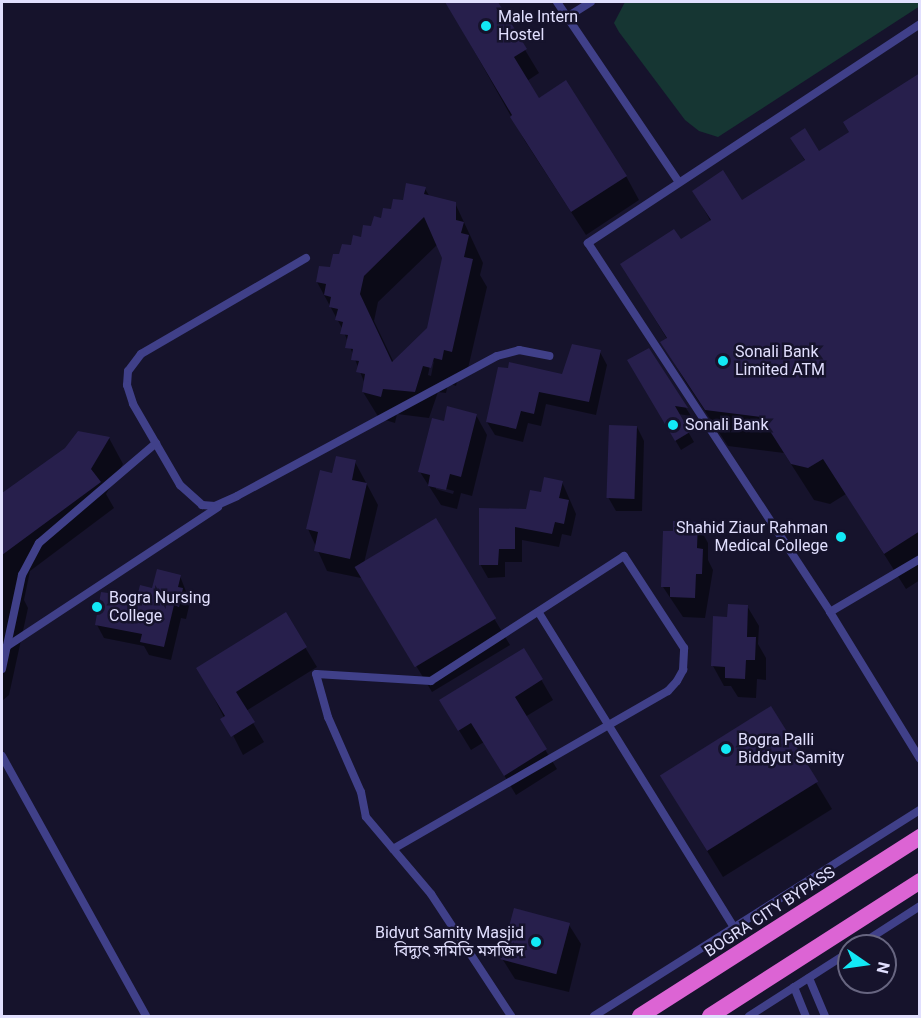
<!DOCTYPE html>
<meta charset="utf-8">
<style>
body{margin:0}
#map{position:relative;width:921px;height:1018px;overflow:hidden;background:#16132c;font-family:Roboto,"Noto Sans Bengali",sans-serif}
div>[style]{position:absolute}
.green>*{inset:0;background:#163633}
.shadow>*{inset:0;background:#0007}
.building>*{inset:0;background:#271f4c;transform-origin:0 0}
.service>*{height:8px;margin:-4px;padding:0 4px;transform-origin:4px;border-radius:4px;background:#404089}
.trunk>*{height:16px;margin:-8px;padding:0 8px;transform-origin:8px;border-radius:8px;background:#dc64d4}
.dots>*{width:16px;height:16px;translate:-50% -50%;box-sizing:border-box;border:3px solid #16132c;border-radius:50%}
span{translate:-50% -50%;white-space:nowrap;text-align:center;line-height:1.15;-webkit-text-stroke:5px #16132c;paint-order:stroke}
.poi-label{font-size:16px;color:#e1dffe}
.left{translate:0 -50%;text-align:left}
.right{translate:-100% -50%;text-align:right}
.street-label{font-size:16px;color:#e1dffe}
.frame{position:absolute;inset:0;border:3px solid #e1dffe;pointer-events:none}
.north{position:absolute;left:837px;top:934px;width:60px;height:60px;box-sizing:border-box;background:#16132c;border:2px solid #676580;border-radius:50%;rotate:103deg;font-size:16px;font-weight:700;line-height:24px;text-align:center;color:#e1dffe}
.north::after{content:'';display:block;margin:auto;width:21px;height:27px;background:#12e9f6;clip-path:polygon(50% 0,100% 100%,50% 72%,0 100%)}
</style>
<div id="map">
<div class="green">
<div style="clip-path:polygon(625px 2px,919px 2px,920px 6px,718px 137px,699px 131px,685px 120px,619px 32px,614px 23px)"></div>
</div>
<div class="shadow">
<div style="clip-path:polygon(496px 2px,539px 73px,527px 81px,538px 100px,626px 176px,639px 200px,586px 235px,525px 141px,447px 3px)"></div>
<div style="clip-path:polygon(920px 75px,920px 580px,906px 589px,846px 494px,830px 504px,814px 500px,784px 453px,728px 446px,683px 378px,662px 342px,667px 339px,622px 265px,681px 242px,711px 222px,694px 191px,742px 202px,805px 161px,792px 138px,819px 153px,850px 132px)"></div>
<div style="clip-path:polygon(evenodd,425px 189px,430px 197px,455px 203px,483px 263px,480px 275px,487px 287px,466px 377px,459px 375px,456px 386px,448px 383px,446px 393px,438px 392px,429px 418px,397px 414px,395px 423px,379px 418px,363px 392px,365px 384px,343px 330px,317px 282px,382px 219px,425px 189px,438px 244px,444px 258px,428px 329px,394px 363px,374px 321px,378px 302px,438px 244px,425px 189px,434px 361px,431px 376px,428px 375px,430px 365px,434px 361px)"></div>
<div style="clip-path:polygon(649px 350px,691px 416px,678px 414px,694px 442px,681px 450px,629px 361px)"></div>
<div style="clip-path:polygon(600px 352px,607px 365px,596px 415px,546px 404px,541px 426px,528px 423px,523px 442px,495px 435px,487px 422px)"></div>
<div style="clip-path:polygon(evenodd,476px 415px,487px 435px,472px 496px,461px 493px,457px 509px,441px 505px,420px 472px,445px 423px,476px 415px,436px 486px,454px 491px,453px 494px,436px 489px,436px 486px)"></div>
<div style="clip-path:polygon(637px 427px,644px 441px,642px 511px,616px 511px,608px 497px)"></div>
<div style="clip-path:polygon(109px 438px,123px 464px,106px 494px,114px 508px,30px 571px,24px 600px,28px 608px,9px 695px,2px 701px,2px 495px,66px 449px)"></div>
<div style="clip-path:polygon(355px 462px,378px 505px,364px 563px,435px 520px,510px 645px,432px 692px,361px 575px,361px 578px,327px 571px,308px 529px,333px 475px)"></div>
<div style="clip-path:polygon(562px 482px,576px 514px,571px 536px,562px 534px,559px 547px,522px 540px,522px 562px,505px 562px,505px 577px,488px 578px,480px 564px,528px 510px)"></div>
<div style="clip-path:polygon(697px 523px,708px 543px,708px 560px,713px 570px,705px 618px,683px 617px,663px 587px,674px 533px)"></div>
<div style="clip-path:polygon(180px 576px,190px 602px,186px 619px,181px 618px,171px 660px,149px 655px,144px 646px,104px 638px,97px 625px)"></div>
<div style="clip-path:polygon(747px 606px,759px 626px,758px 644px,766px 658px,766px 680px,757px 679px,756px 698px,738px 697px,731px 686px,724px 686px,713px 666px,728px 618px)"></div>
<div style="clip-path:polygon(285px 614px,317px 667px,246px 711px,264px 742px,243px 755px,209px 688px)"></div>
<div style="clip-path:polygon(524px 650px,553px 700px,525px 717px,557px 769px,516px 795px,484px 742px,471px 750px,441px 701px)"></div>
<div style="clip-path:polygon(771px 708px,832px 809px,723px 877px,677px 802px)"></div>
<div style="clip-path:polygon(569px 925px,581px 944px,569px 992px,515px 979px,503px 960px)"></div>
</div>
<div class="building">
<div style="clip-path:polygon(445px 2px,498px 2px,527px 49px,514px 57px,539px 98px,566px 80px,627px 176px,571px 212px,510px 117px,512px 115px)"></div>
<div style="clip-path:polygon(920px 73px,920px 531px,884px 554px,823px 459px,808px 468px,791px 464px,761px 417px,705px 410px,660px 342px,667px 338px,620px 264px,674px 229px,681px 239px,711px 220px,692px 191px,723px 170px,742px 200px,805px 160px,790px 138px,805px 128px,819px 151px,849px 132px,843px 122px)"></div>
<div style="clip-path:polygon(evenodd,406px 183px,426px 187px,424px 194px,456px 202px,456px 220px,464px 222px,461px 233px,469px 235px,464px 257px,473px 259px,452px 352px,444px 350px,442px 360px,434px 358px,431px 368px,423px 366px,415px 392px,383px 389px,381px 397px,362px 392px,365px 374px,356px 372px,359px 361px,351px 360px,353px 349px,345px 348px,348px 335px,340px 334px,343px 322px,335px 320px,338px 309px,329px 307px,331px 297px,324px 295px,326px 284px,316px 282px,319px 266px,330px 267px,333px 254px,339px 254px,342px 244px,351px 245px,353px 235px,361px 237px,363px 225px,371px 226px,374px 216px,381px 218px,383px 208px,391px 209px,393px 199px,403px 200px,406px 183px,424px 217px,442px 258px,427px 328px,392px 362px,360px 294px,364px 276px,424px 217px)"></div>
<div style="clip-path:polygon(572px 344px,601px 350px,589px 402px,539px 392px,534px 414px,521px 411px,516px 429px,486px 422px,498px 367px,508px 368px,509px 362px,562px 374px)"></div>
<div style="clip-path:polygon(649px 348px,688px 408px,675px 406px,690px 432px,675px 441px,627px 360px)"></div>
<div style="clip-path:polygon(447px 406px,477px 414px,461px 477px,450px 474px,446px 490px,428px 486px,430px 475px,418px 472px,432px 418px,444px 421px)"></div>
<div style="left:609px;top:425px;width:28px;height:73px;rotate:2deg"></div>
<div style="clip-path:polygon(78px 431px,110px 437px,91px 469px,101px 482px,2px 555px,2px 493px,65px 448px)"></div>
<div style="clip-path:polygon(336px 456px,356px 460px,352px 480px,367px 483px,350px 559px,314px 551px,318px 532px,306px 529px,320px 470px,332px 473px)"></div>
<div style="clip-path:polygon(544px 477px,563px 481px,559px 498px,569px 500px,564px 524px,555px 522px,552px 534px,515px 527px,515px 549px,499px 549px,498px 565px,479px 565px,479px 508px,526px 509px,530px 490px,541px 492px)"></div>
<div style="left:436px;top:518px;width:117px;height:95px;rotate:59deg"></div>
<div style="clip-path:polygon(673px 521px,698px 522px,697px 548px,703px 549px,702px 574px,696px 574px,695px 598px,670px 597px,670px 587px,661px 587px,663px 531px,673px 531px)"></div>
<div style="clip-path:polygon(157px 569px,181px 575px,178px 587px,183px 588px,179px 607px,174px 605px,164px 647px,140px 642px,142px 634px,95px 625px,101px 592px,137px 597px,140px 585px,152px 588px)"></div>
<div style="clip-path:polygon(728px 604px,748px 605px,747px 637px,756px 637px,755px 660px,746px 660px,745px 679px,725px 678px,725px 667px,711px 666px,713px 616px,727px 617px)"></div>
<div style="clip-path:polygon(286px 612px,307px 647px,236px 692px,255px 722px,231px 737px,220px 719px,225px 716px,196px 668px)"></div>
<div style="clip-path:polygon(524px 648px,543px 679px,515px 697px,547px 749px,504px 776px,471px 723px,458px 731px,439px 700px)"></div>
<div style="left:771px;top:706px;width:89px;height:131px;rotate:58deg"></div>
<div style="left:514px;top:908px;width:58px;height:53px;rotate:15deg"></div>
</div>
<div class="service">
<div style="left:557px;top:2px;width:217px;rotate:55.9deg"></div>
<div style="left:567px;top:17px;width:28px;rotate:-32deg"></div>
<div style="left:920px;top:24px;width:398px;rotate:146.6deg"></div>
<div style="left:588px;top:243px;width:441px;rotate:56.7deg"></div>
<div style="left:830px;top:612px;width:172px;rotate:58.5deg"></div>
<div style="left:306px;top:258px;width:191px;rotate:149.8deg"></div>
<div style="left:141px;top:354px;width:21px;rotate:127deg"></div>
<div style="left:128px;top:371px;width:14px;rotate:94deg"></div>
<div style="left:127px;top:385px;width:20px;rotate:72deg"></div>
<div style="left:133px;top:404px;width:94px;rotate:59.9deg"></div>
<div style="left:180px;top:485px;width:30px;rotate:42deg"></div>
<div style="left:202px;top:505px;width:13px;rotate:4deg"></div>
<div style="left:215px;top:506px;width:24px;rotate:-24deg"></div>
<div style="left:237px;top:496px;width:295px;rotate:-28.3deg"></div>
<div style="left:497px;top:356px;width:23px;rotate:-15deg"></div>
<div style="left:519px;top:350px;width:31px;rotate:11deg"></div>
<div style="left:830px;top:612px;width:104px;rotate:-30.5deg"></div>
<div style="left:539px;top:613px;width:370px;rotate:58.2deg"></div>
<div style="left:6px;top:647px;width:254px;rotate:-33.4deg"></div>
<div style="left:2px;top:669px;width:96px;rotate:-78deg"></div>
<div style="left:22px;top:575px;width:36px;rotate:-62deg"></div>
<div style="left:39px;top:543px;width:154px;rotate:-40.5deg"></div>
<div style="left:2px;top:756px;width:297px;rotate:61deg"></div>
<div style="left:393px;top:849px;width:317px;rotate:-29.9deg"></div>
<div style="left:668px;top:691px;width:13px;rotate:-48deg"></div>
<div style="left:677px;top:681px;width:13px;rotate:-61deg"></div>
<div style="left:683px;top:670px;width:22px;rotate:-87deg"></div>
<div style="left:684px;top:648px;width:110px;rotate:-123.1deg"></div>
<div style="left:624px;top:556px;width:230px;rotate:147.1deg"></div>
<div style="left:431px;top:681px;width:115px;rotate:-176.5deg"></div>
<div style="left:316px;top:674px;width:45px;rotate:74.4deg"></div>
<div style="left:328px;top:717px;width:82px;rotate:66.3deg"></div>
<div style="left:361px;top:792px;width:25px;rotate:79deg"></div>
<div style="left:366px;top:817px;width:101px;rotate:49.8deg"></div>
<div style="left:431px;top:894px;width:146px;rotate:56.7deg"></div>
<div style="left:858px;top:946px;width:74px;rotate:-32.8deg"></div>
<div style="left:809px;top:978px;width:41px;rotate:67.2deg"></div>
<div style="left:794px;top:987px;width:31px;rotate:68deg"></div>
<div style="left:594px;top:1016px;width:386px;rotate:-32.3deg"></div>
<div style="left:749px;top:1016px;width:119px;rotate:-32.6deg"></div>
</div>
<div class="trunk">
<div style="left:640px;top:1016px;width:332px;rotate:-32.6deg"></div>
<div style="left:710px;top:1016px;width:250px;rotate:-32.7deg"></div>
</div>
<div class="dots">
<div style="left:486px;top:26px;background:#12e9f6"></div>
<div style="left:723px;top:361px;background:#12e9f6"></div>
<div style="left:673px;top:425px;background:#12e9f6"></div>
<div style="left:841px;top:537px;background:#12e9f6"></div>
<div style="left:97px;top:607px;background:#12e9f6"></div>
<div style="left:726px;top:749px;background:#12e9f6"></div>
<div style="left:536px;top:942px;background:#12e9f6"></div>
</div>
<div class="poi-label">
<span class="left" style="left:498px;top:26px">Male Intern<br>Hostel</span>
<span class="left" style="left:735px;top:361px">Sonali Bank<br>Limited ATM</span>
<span class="left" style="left:685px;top:425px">Sonali Bank</span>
<span class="right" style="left:828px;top:537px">Shahid Ziaur Rahman<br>Medical College</span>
<span class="left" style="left:109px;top:607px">Bogra Nursing<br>College</span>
<span class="left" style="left:738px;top:749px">Bogra Palli<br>Biddyut Samity</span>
<span class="right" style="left:524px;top:942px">Bidyut Samity Masjid<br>বিদ্যুৎ সমিতি মসজিদ</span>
</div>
<div class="street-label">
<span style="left:770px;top:912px;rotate:-33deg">BOGRA CITY BYPASS</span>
</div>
<div class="frame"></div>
<div class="north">N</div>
</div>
